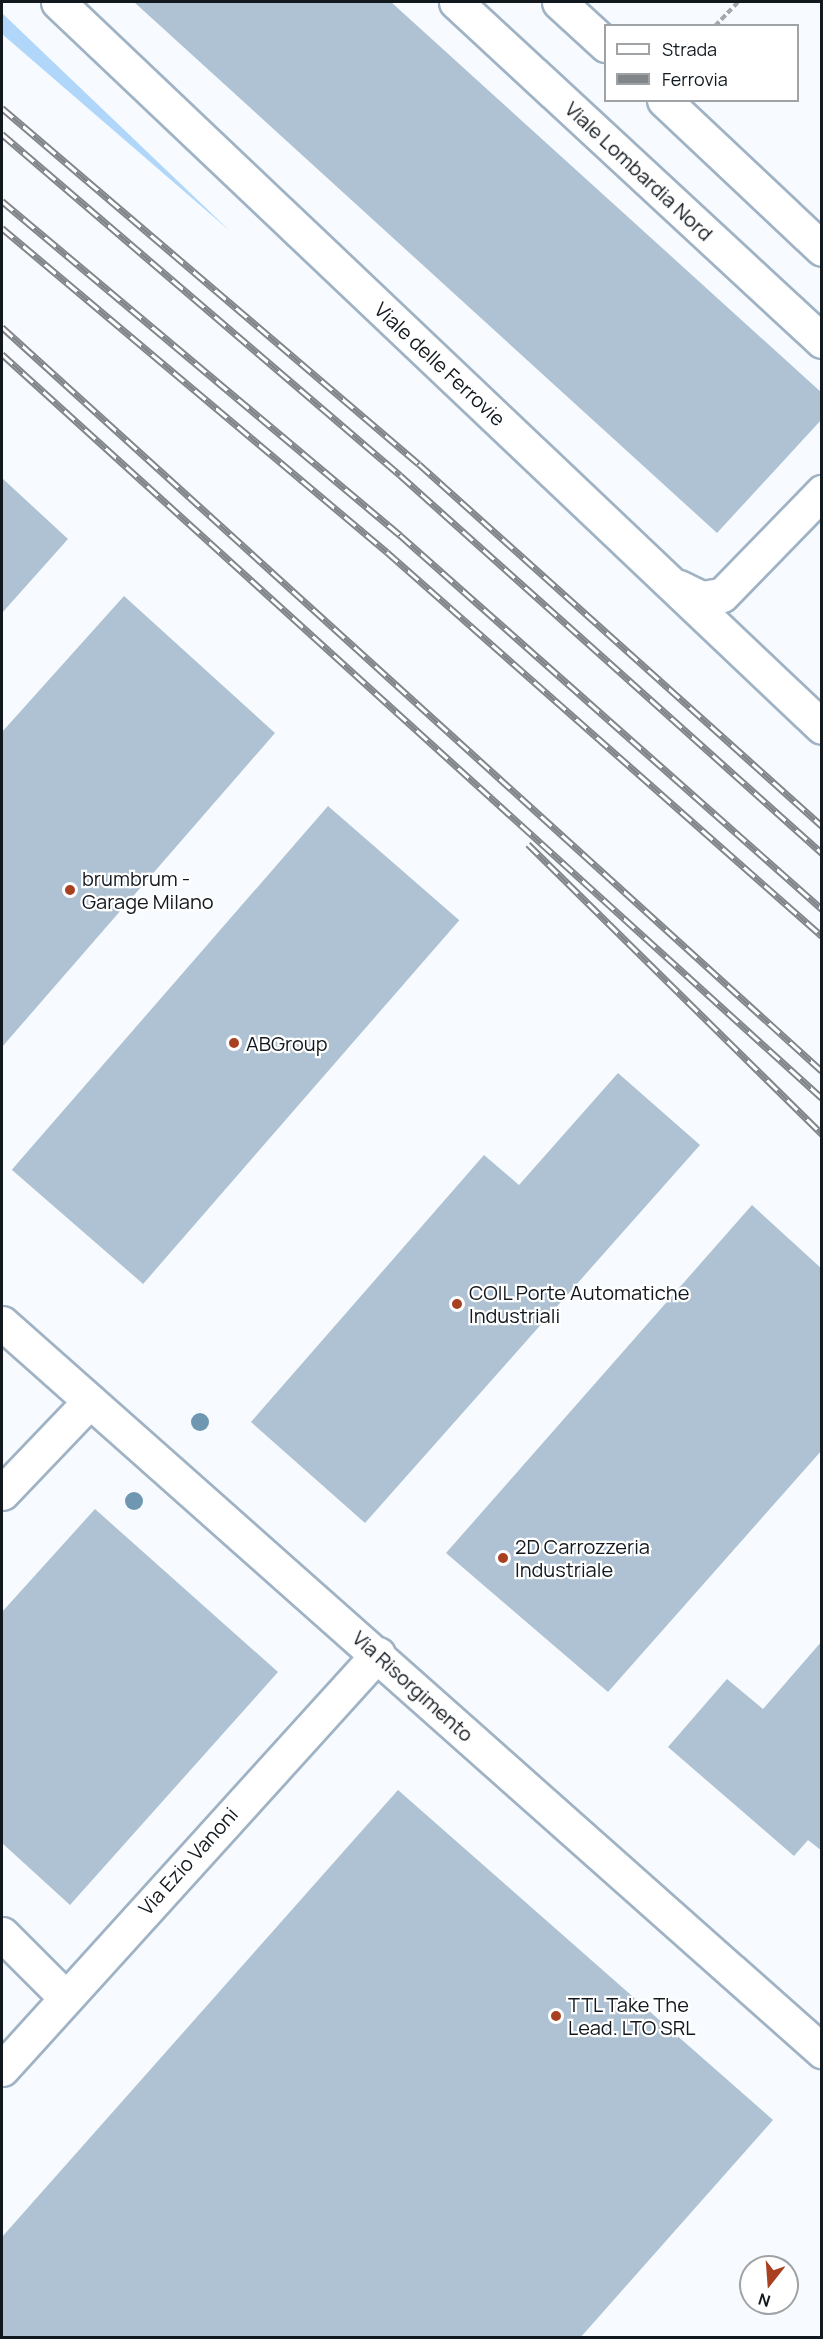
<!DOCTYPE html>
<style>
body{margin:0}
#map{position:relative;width:823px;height:2339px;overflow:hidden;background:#f7fbff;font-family:Manrope,sans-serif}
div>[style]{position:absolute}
.green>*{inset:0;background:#b0d7f9}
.building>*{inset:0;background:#aec2d3;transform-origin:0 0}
.path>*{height:4px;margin-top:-2px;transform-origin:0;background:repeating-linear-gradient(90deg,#a3a8ad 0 6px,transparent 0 9px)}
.roads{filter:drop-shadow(2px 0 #a0b3c5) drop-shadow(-2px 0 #a0b3c5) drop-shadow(0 2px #a0b3c5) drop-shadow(0 -2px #a0b3c5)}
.minor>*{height:33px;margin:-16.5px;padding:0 16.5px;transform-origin:16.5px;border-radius:16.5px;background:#fff}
.rail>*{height:7px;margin-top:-3.5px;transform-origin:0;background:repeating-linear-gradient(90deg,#fff 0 14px,#81868b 0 28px);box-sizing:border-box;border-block:2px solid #81868b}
.trees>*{width:18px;height:18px;margin:-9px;border-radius:50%;background:#6f97b1}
.dots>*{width:16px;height:16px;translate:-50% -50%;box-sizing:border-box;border:3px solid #fff;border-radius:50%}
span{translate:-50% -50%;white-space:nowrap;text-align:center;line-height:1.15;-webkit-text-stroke:4.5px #fff;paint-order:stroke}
.street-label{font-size:20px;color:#11181e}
.poi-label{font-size:20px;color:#11181e}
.left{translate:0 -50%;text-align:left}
.frame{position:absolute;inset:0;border:3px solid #11181e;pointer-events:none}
.legend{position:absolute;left:604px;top:24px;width:195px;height:78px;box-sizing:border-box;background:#fff;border:2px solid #a0a3a5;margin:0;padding:8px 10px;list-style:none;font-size:18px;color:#11181e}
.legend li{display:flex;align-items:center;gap:12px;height:30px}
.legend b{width:30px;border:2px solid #a0a3a5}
.north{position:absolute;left:739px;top:2255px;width:60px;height:60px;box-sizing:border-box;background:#fff;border:2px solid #a0a3a5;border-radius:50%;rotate:197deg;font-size:16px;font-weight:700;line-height:24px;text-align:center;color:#11181e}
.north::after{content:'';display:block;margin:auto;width:21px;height:27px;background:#a94120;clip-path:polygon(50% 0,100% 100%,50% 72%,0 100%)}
</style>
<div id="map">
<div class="green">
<div style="clip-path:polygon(2px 13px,230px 231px,2px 34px)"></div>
</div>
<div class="building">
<div style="clip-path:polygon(134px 2px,391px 2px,822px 393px,822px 419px,717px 533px)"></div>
<div style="clip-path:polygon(2px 478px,68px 539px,2px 613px)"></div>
<div style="clip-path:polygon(124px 596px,275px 733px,2px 1047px,2px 732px)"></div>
<div style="left:328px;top:806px;width:174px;height:482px;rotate:41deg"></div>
<div style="clip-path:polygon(618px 1073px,700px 1145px,365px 1523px,251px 1422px,484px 1155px,519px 1185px)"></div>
<div style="clip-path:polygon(752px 1205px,822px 1269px,822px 1450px,608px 1692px,446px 1553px)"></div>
<div style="clip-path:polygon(95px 1509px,278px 1672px,70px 1905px,2px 1843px,2px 1612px)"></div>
<div style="clip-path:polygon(822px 1641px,822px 1851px,808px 1840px,794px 1856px,668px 1747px,727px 1679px,763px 1709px)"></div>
<div style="clip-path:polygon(398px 1790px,773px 2120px,580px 2338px,2px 2338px,2px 2237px)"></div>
</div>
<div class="path">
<div style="left:715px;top:26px;width:33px;rotate:-46deg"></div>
</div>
<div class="roads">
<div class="minor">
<div style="left:58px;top:2px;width:1053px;rotate:43.5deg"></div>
<div style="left:456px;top:2px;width:499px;rotate:42.8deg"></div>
<div style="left:559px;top:2px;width:64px;rotate:42.5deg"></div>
<div style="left:664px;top:100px;width:217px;rotate:43.3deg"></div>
<div style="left:679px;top:587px;width:25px;rotate:26deg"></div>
<div style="left:702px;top:598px;width:20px;rotate:-9deg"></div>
<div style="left:722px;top:595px;width:144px;rotate:-45.8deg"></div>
<div style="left:2px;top:1323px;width:1097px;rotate:41.6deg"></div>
<div style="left:2px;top:1493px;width:127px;rotate:-46.3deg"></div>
<div style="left:2px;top:1934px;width:89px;rotate:45deg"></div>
<div style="left:2px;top:2069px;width:560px;rotate:-47.82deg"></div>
</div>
</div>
<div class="rail">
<div style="left:2px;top:108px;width:548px;rotate:40.49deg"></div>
<div style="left:419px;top:464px;width:542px;rotate:41.93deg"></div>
<div style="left:2px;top:134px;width:524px;rotate:40.59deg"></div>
<div style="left:400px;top:475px;width:567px;rotate:41.85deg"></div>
<div style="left:2px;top:201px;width:520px;rotate:40deg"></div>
<div style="left:400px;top:535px;width:564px;rotate:41.55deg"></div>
<div style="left:2px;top:228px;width:503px;rotate:40.08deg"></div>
<div style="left:387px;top:552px;width:580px;rotate:41.44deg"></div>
<div style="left:2px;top:327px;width:1107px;rotate:42.22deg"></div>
<div style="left:2px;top:354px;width:1107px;rotate:42.22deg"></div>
<div style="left:528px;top:844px;width:413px;rotate:44.6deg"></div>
</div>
<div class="trees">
<div style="left:200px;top:1422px"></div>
<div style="left:134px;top:1501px"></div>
</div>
<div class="dots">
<div style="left:70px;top:890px;background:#a94120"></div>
<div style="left:234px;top:1043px;background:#a94120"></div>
<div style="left:457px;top:1304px;background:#a94120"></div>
<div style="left:503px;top:1558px;background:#a94120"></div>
<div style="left:556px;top:2016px;background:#a94120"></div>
</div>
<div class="street-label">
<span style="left:639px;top:171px;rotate:43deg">Viale Lombardia Nord</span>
<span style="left:440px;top:364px;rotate:43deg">Viale delle Ferrovie</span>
<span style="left:413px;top:1686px;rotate:42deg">Via Risorgimento</span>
<span style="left:188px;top:1861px;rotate:-48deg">Via Ezio Vanoni</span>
</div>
<div class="poi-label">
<span class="left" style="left:82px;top:890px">brumbrum -<br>Garage Milano</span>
<span class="left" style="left:246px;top:1043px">ABGroup</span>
<span class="left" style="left:469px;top:1304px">COIL Porte Automatiche<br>Industriali</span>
<span class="left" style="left:515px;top:1558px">2D Carrozzeria<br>Industriale</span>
<span class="left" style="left:568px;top:2016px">TTL Take The<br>Lead. LTO SRL</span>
</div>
<div class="frame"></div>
<ul class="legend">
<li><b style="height:8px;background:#fff"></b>Strada</li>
<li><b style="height:8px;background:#81868b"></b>Ferrovia</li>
</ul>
<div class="north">N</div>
</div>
